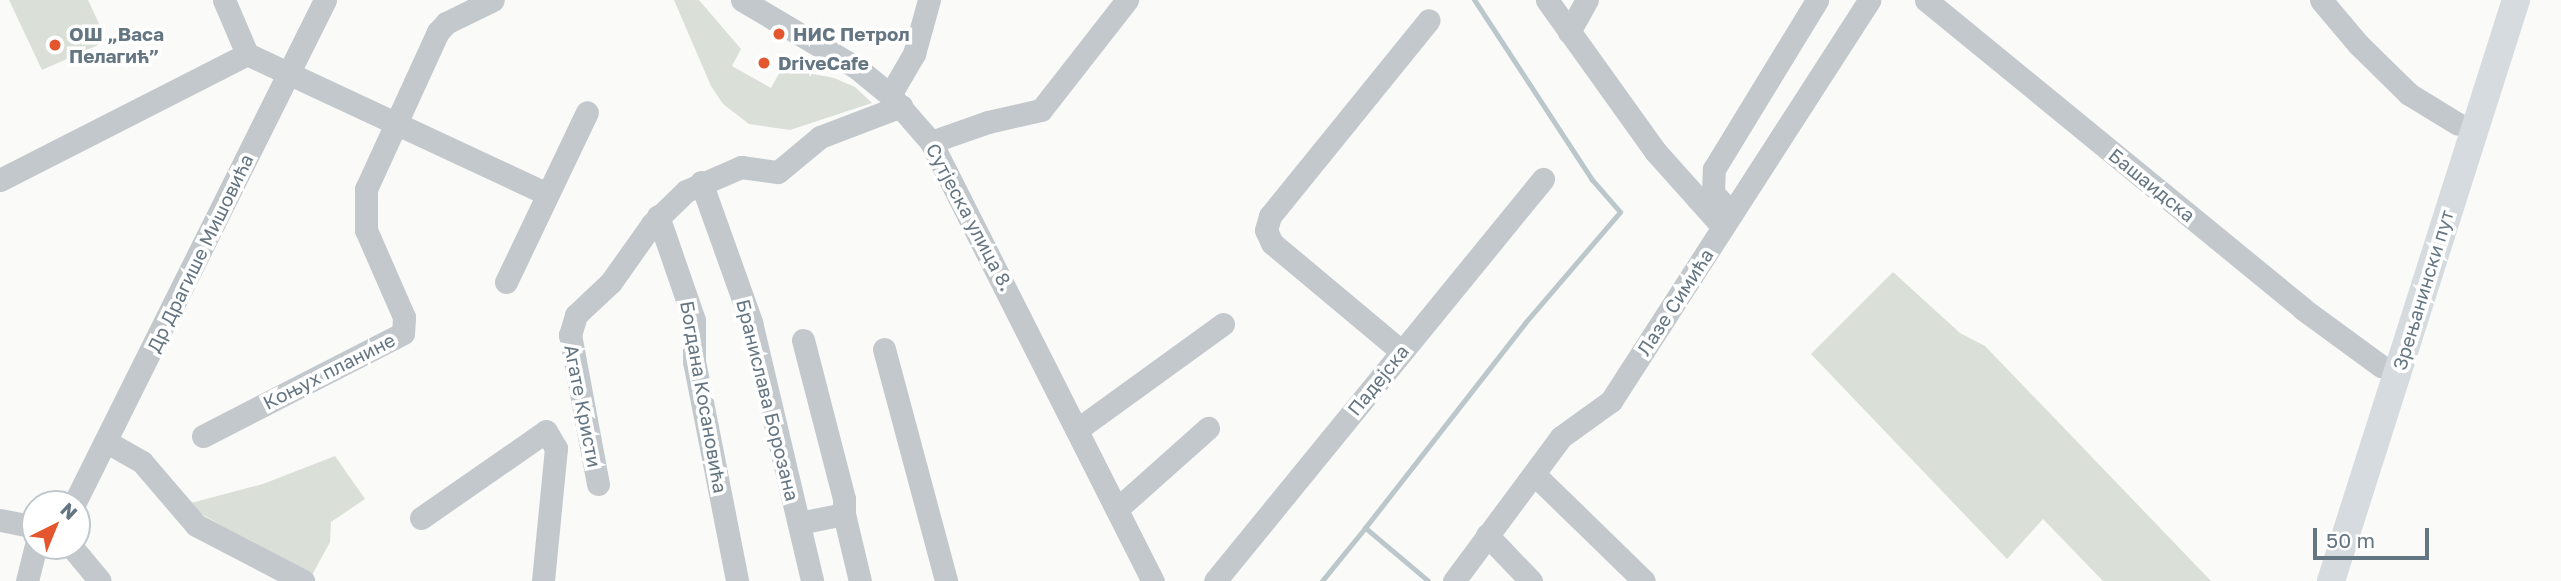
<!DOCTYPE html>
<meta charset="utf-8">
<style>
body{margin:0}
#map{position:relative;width:2561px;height:581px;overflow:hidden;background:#fafaf8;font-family:"Golos Text",sans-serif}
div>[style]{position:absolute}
.green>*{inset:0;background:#dadfd7}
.stream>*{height:4.5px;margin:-2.25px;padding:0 2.25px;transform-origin:2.25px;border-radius:2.25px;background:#bbc7cb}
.minor>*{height:23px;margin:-11.5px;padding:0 11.5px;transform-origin:11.5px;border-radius:11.5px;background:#c3c8cc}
.major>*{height:28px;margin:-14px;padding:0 14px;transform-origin:14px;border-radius:14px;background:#d6dbdf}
.dots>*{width:19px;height:19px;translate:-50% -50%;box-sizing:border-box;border:4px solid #fff;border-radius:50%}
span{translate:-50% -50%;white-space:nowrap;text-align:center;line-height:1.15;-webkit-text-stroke:7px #fff;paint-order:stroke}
.poi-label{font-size:19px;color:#657683;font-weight:700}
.left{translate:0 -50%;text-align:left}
.street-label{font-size:19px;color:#657683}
.north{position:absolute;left:21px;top:490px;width:70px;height:70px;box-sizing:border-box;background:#fff;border:2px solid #c1c8cd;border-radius:50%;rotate:43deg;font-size:19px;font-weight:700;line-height:28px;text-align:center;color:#657683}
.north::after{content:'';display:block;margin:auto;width:24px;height:32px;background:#e4572e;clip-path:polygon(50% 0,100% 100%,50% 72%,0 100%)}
.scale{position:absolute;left:2313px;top:528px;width:116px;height:32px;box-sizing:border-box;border:4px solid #657683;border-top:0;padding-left:9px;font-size:21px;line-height:24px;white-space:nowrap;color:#657683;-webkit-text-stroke:5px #fff;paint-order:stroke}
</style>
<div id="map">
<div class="green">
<div style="clip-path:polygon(9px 0,88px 0,107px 41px,42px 70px)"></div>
<div style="clip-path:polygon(674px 0,699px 0,741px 49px,732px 66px,771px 88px,782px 68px,834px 78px,855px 87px,872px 103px,790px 130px,749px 124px,723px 104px,711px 86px)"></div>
<div style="clip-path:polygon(1893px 272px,1960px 333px,1985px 346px,2211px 581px,2103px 581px,2043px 519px,2007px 559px,1811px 354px)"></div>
<div style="clip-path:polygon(335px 456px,365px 499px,331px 522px,330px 542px,311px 577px,198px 512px,191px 503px,263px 484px)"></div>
</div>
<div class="stream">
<div style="left:1322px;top:581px;width:68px;rotate:-50.9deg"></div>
<div style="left:1428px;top:581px;width:82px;rotate:-139.9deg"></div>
<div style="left:1365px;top:528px;width:260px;rotate:-52deg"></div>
<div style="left:1525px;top:323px;width:146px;rotate:-49.4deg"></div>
<div style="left:1620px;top:212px;width:43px;rotate:-131.2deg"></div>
<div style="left:1592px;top:180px;width:215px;rotate:-123.2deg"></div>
</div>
<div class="minor">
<div style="left:224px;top:0;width:59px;rotate:66.9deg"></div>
<div style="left:742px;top:0;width:134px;rotate:30.6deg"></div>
<div style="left:857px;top:68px;width:43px;rotate:39.3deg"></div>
<div style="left:890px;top:95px;width:62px;rotate:48.9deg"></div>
<div style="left:931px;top:142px;width:492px;rotate:63.2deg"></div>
<div style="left:1547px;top:0;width:186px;rotate:54.4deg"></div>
<div style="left:1655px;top:151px;width:102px;rotate:48.2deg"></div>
<div style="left:1926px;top:0;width:487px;rotate:39.3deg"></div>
<div style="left:2303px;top:309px;width:97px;rotate:36.2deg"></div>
<div style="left:2321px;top:0;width:57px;rotate:49.9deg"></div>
<div style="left:2358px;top:44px;width:71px;rotate:44.4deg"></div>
<div style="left:2409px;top:94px;width:57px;rotate:31.5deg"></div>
<div style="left:1569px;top:32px;width:37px;rotate:-61deg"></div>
<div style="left:247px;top:54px;width:331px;rotate:25deg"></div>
<div style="left:890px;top:95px;width:48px;rotate:-59.7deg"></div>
<div style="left:914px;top:54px;width:56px;rotate:-74.5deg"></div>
<div style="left:931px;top:142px;width:60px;rotate:-19.3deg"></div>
<div style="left:988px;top:122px;width:54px;rotate:-12.8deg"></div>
<div style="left:1041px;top:110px;width:140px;rotate:-52deg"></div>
<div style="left:0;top:180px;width:277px;rotate:-27deg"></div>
<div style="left:701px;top:182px;width:149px;rotate:70.3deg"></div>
<div style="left:751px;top:322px;width:266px;rotate:76.7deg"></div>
<div style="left:1732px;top:213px;width:28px;rotate:-134deg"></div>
<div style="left:1713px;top:193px;width:24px;rotate:-88deg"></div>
<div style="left:1714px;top:169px;width:198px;rotate:-58.6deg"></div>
<div style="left:658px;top:216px;width:110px;rotate:70.9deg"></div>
<div style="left:694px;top:320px;width:41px;rotate:90deg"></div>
<div style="left:694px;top:361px;width:224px;rotate:78.9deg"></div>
<div style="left:506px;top:282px;width:188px;rotate:-64.5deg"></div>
<div style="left:803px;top:340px;width:164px;rotate:75.5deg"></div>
<div style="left:844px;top:499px;width:15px;rotate:90deg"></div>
<div style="left:844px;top:514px;width:69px;rotate:76.6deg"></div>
<div style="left:884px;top:349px;width:240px;rotate:75deg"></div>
<div style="left:1401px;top:351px;width:168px;rotate:-140.1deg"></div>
<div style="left:1272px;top:243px;width:14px;rotate:-115deg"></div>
<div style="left:1266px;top:230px;width:15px;rotate:-74deg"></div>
<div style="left:1270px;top:216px;width:252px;rotate:-51deg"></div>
<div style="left:1078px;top:429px;width:179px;rotate:-35.9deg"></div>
<div style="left:203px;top:436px;width:225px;rotate:-27.2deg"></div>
<div style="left:403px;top:333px;width:16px;rotate:-86deg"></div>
<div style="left:404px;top:317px;width:95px;rotate:-113.6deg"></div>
<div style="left:366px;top:230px;width:41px;rotate:-90deg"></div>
<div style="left:366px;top:189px;width:173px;rotate:-65.4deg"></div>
<div style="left:438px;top:32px;width:12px;rotate:-48deg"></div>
<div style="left:446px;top:23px;width:52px;rotate:-26.1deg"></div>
<div style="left:107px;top:442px;width:40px;rotate:29.7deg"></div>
<div style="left:142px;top:462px;width:83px;rotate:49.4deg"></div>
<div style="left:196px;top:525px;width:121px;rotate:27.6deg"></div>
<div style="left:1534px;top:474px;width:153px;rotate:44.2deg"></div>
<div style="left:598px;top:484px;width:152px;rotate:-100.6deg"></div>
<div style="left:570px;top:335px;width:21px;rotate:-73deg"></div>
<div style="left:576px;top:315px;width:48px;rotate:-43.3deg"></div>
<div style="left:611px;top:282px;width:71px;rotate:-54.7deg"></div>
<div style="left:652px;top:224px;width:47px;rotate:-44.1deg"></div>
<div style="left:686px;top:191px;width:60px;rotate:-23.6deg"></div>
<div style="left:741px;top:167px;width:37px;rotate:8deg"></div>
<div style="left:778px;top:172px;width:55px;rotate:-39.8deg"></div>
<div style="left:820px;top:137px;width:87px;rotate:-20.9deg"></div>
<div style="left:74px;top:504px;width:563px;rotate:-63.53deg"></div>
<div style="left:1117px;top:509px;width:122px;rotate:-41.7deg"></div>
<div style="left:421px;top:518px;width:152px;rotate:-34.8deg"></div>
<div style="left:546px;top:431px;width:20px;rotate:60deg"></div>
<div style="left:556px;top:448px;width:134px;rotate:95.6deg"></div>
<div style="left:0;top:520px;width:36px;rotate:11deg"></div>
<div style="left:799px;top:523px;width:46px;rotate:-11.3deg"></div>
<div style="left:1487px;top:535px;width:64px;rotate:46.3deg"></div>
<div style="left:71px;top:546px;width:45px;rotate:50.4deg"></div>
<div style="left:27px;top:581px;width:36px;rotate:-76deg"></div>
<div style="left:1215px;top:581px;width:519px;rotate:-50.79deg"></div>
<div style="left:1454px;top:581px;width:179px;rotate:-53.4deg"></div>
<div style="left:1561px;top:437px;width:62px;rotate:-35.8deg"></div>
<div style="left:1611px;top:401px;width:477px;rotate:-57.2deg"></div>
</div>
<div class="major">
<div style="left:2331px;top:581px;width:610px;rotate:-72.34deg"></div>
</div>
<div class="dots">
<div style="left:779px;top:34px;background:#e4572e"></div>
<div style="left:55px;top:45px;background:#e4572e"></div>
<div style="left:764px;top:63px;background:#e4572e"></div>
</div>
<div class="poi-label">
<span class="left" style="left:69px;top:45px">ОШ „Васа<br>Пелагић”</span>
<span class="left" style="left:793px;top:34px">НИС Петрол</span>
<span class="left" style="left:778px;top:63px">DriveCafe</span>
</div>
<div class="street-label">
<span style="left:2152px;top:185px;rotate:39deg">Башаидска</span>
<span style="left:970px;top:217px;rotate:62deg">Сутјеска улица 8.</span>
<span style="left:200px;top:253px;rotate:-64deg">Др Драгише Мишовића</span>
<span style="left:2423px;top:290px;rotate:-73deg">Зрењанински пут</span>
<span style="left:1675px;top:302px;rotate:-57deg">Лазе Симића</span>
<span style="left:329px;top:371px;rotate:-27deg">Коњух планине</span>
<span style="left:1378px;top:380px;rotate:-51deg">Падејска</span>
<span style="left:704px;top:397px;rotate:80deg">Богдана Косановића</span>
<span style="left:768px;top:400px;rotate:76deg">Бранислава Борозана</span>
<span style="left:583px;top:406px;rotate:79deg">Агате Кристи</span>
</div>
<div class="north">N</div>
<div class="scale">50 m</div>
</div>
